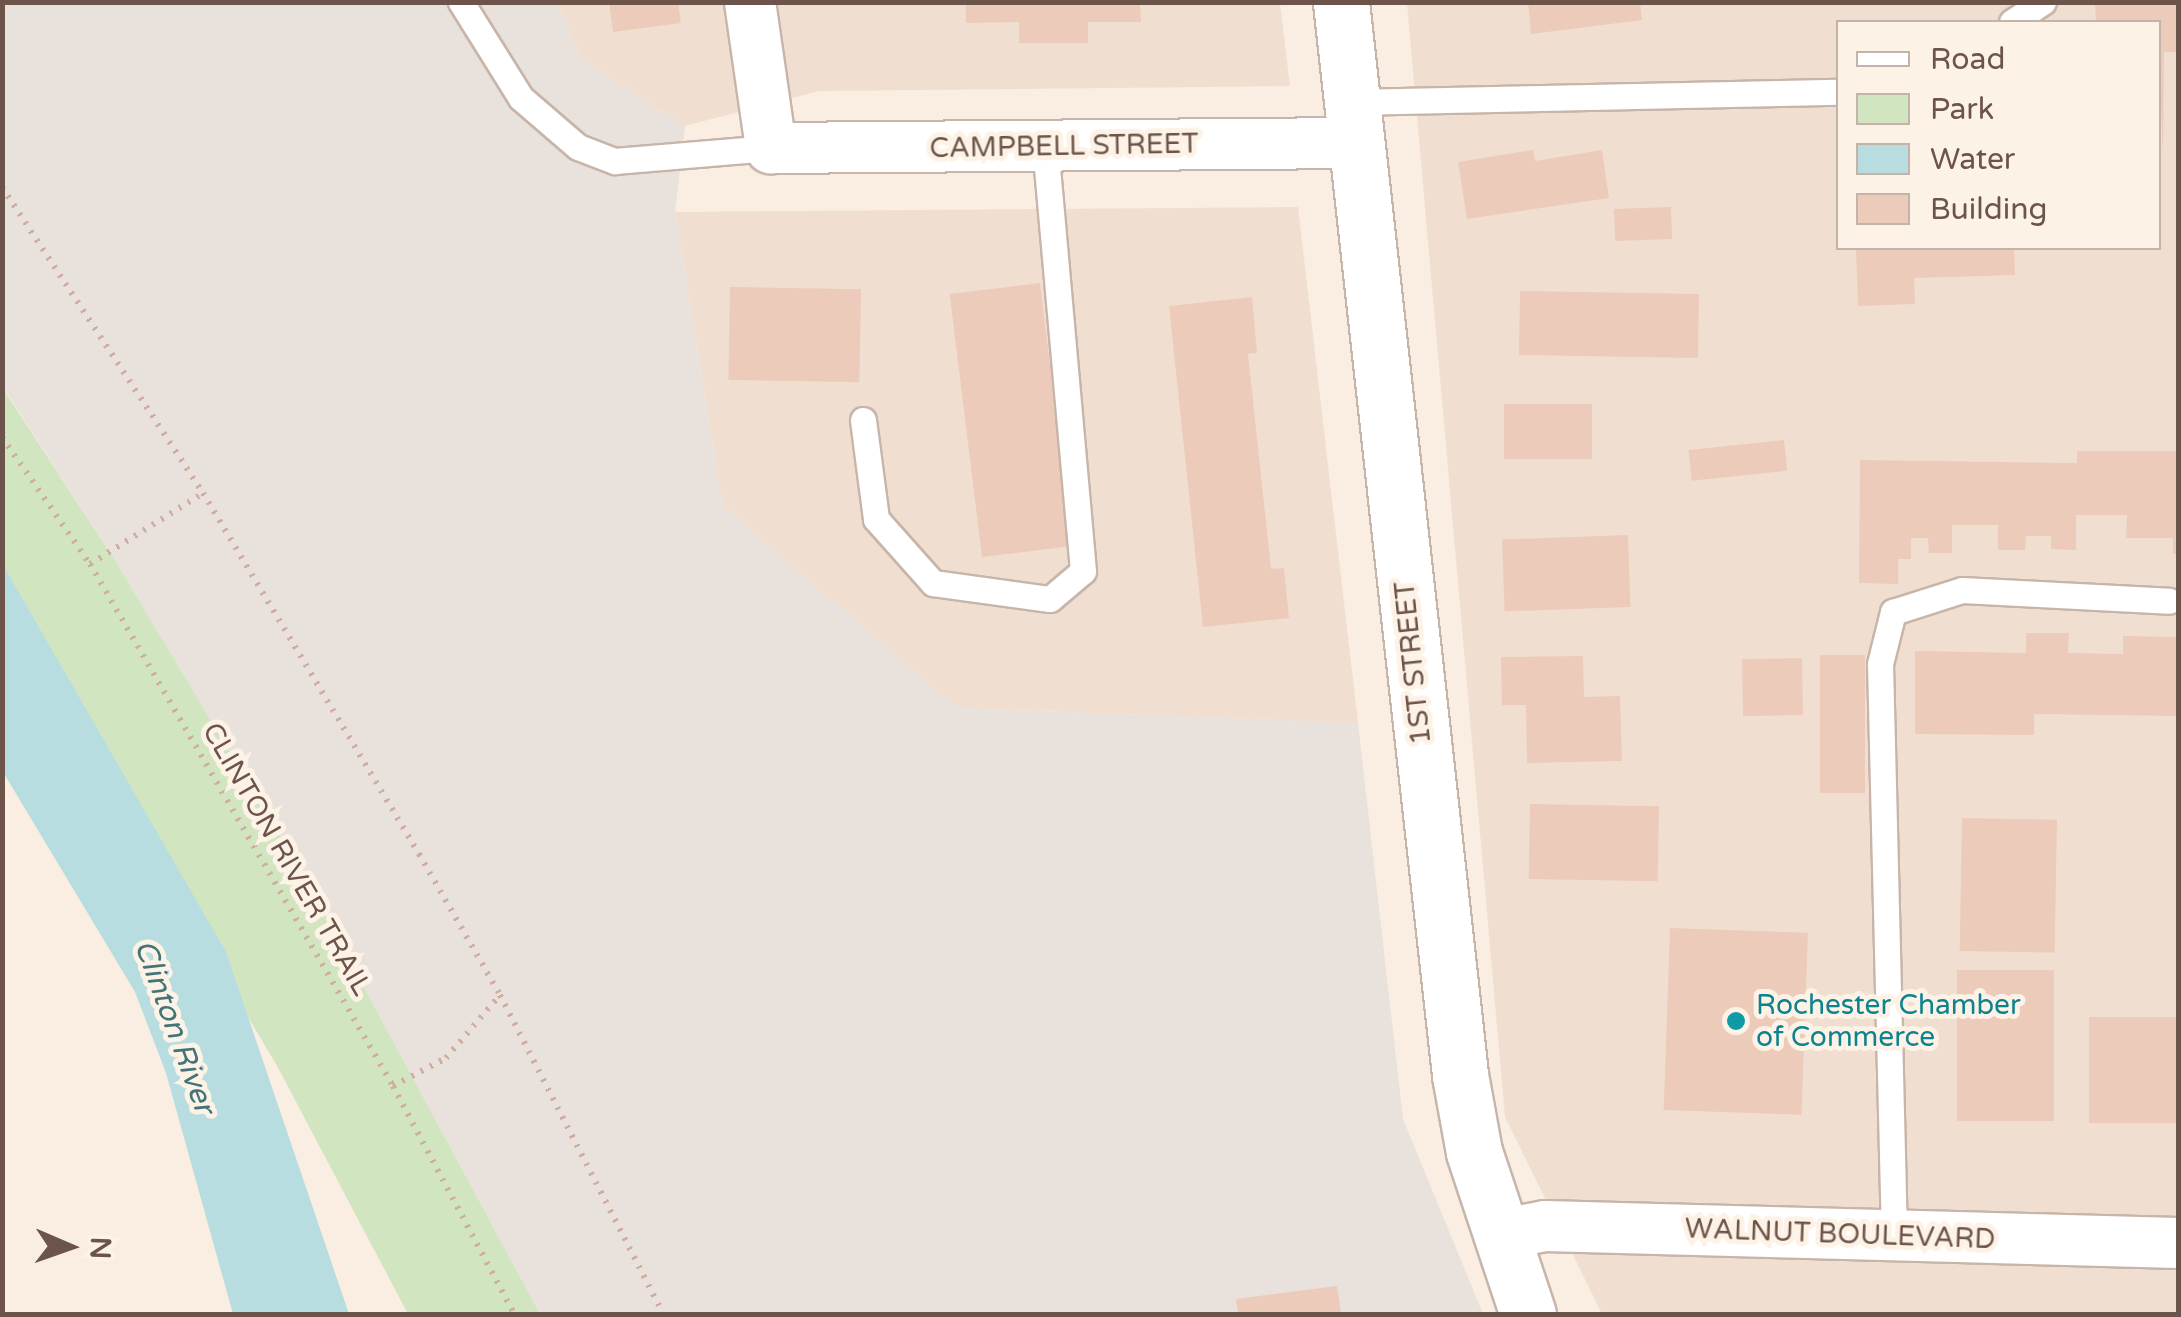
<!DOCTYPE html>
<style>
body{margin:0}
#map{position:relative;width:2181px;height:1317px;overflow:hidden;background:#f9eee1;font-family:"Varela Round",sans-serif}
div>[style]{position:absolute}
.residential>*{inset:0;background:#f0dfd0}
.industrial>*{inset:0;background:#e8e1dc}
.green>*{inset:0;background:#d2e5c1}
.water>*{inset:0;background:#b8dde0}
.building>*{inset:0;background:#eccbbb;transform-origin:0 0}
.path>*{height:6px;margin-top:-3px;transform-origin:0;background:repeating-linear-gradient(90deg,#d0ae9f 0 2.5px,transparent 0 10.5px)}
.roads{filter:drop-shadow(2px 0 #c8b5a9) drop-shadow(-2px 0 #c8b5a9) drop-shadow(0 2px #c8b5a9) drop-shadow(0 -2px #c8b5a9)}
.service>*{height:25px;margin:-12.5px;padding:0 12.5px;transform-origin:12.5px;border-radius:12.5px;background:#fff}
.minor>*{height:50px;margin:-25px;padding:0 25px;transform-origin:25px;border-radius:25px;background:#fff}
.tertiary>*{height:55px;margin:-27.5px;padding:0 27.5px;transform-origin:27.5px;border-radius:27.5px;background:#fff}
.dots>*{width:28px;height:28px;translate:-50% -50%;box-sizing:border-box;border:5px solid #fdf2e6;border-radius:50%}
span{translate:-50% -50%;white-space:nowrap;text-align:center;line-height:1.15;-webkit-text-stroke:10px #fdf2e6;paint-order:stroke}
.street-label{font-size:28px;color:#6d544a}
.culture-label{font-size:28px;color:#0d838f}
.left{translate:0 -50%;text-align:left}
.water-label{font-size:30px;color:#437479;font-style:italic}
.frame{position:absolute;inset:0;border:5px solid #6d544a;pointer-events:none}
.legend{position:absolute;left:1836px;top:20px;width:325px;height:230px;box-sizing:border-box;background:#fdf2e6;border:2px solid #c3b3a8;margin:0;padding:12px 18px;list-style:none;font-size:30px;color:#6d544a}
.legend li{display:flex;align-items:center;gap:20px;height:50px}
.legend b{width:50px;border:2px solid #c3b3a8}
.north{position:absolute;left:20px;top:1197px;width:100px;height:100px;-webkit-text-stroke:8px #fdf2e6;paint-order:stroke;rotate:92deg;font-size:28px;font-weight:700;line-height:40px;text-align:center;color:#6d544a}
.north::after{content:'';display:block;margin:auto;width:35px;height:45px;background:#6d544a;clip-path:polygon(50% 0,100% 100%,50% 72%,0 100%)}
</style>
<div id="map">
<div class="residential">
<div style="clip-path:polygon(557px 3px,1280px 3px,1290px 86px,819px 91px,685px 126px,582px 60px)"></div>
<div style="clip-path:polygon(evenodd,1407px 3px,2178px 3px,2178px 1314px,1602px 1314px,1505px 1117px,1407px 3px,1838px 22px,2158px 22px,2158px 248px,1838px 248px,1838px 22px)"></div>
<div style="clip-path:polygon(1298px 207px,1358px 723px,956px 708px,723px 507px,675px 212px)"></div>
</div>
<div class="industrial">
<div style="clip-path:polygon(3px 3px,557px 3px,582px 60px,685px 126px,675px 212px,723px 507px,957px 708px,1358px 723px,1403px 1119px,1483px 1314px,540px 1314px,303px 874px,116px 562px,3px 387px)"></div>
</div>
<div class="green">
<div style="clip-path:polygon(2px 387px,116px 562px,303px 874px,540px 1314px,408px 1314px,276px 1064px,3px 607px)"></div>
</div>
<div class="water">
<div style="clip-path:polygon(3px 565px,226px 952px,349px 1314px,233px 1314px,166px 1073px,135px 992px,3px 772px)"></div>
</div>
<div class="building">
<div style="clip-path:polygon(609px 2px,678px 2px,681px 23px,613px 32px)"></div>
<div style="clip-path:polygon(966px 2px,1140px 2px,1141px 22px,1088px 22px,1088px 43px,1019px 43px,1019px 22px,966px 23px)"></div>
<div style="clip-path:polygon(1528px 2px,1640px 2px,1642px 20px,1531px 34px)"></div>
<div style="clip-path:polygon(2095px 2px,2178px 2px,2178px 52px,2164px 52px,2163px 158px,2158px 22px,2096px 22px)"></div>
<div style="clip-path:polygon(1533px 150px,1535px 161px,1602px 150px,1609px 198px,1467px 219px,1458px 162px)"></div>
<div style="left:1671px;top:207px;width:32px;height:57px;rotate:88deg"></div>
<div style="clip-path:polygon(1856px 248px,2014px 248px,2015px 275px,1914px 278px,1915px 304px,1858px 306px)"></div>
<div style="left:1040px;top:283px;width:265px;height:91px;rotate:83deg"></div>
<div style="left:730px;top:287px;width:131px;height:93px;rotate:1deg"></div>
<div style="left:1520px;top:291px;width:179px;height:64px;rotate:1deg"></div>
<div style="clip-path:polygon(1252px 297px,1257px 353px,1248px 354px,1271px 569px,1284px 568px,1289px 618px,1203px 627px,1169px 306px)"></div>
<div style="left:1504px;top:404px;width:88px;height:55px"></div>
<div style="left:1784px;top:440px;width:31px;height:96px;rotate:84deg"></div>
<div style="clip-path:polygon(2077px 451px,2178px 451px,2178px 554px,2173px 554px,2173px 538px,2126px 538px,2127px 515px,2076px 515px,2076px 550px,2051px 549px,2051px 536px,2026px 536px,2025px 550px,1998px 550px,1998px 525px,1952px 525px,1952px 553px,1929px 553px,1928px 538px,1911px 538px,1911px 559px,1898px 559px,1898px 584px,1859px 583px,1860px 460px,2077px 463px)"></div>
<div style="left:1628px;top:535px;width:72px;height:126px;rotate:88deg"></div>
<div style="clip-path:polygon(2026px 633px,2069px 633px,2068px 653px,2123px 654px,2123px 636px,2178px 637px,2178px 716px,2034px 714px,2034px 735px,1915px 734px,1915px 651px,2026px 653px)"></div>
<div style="left:1865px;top:655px;width:138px;height:45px;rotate:90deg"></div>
<div style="clip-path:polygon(1583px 656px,1584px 697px,1620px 696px,1622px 761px,1527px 763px,1526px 705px,1502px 705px,1501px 657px)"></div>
<div style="left:1802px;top:658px;width:57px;height:60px;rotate:89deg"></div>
<div style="left:1530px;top:804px;width:129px;height:75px;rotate:1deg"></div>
<div style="left:1962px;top:818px;width:95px;height:133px;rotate:1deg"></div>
<div style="left:1670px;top:928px;width:138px;height:182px;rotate:2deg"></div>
<div style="left:1957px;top:970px;width:97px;height:151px"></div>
<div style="left:2089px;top:1017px;width:89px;height:106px"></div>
<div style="clip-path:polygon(1337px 1286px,1341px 1314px,1238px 1314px,1236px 1299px)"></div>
</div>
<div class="path">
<div style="left:2px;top:187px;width:366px;rotate:56.7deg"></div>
<div style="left:203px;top:493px;width:421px;rotate:59.1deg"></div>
<div style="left:419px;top:854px;width:163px;rotate:60.1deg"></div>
<div style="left:500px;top:995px;width:358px;rotate:62.9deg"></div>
<div style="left:2px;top:437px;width:155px;rotate:55.3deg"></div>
<div style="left:90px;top:564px;width:604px;rotate:59.87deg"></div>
<div style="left:393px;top:1086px;width:258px;rotate:62deg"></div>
<div style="left:90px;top:564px;width:133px;rotate:-32.1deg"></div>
<div style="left:393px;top:1086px;width:60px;rotate:-27.8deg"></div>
<div style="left:446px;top:1058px;width:83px;rotate:-49.4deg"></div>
</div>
<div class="roads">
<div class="service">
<div style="left:461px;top:2px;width:113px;rotate:58deg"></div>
<div style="left:521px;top:98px;width:75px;rotate:40.7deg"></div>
<div style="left:578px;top:147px;width:40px;rotate:21deg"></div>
<div style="left:615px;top:161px;width:157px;rotate:-4.8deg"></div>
<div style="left:2012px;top:22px;width:37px;rotate:-33deg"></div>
<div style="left:1352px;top:102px;width:486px;rotate:-1.2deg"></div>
<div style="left:863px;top:420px;width:100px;rotate:82.5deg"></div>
<div style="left:876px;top:519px;width:86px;rotate:48.3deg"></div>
<div style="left:933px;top:583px;width:118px;rotate:7.8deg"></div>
<div style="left:1050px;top:599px;width:43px;rotate:-40.3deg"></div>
<div style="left:1083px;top:571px;width:426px;rotate:-95.1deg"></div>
<div style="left:1894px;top:1236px;width:572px;rotate:-91.4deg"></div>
<div style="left:1880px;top:664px;width:54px;rotate:-76deg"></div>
<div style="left:1893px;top:612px;width:72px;rotate:-17.7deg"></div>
<div style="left:1962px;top:590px;width:207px;rotate:3deg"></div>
</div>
<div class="minor">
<div style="left:750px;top:2px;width:148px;rotate:81.8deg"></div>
<div style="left:771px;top:148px;width:585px;rotate:-0.49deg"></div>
<div style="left:1503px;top:1234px;width:43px;rotate:-10.8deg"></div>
<div style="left:1545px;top:1226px;width:633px;rotate:1.54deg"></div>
</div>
<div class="tertiary">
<div style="left:1341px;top:2px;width:1080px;rotate:83.67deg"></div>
<div style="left:1460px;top:1075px;width:78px;rotate:79.7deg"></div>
<div style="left:1474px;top:1152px;width:171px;rotate:71.6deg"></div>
</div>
</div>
<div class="dots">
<div style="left:1736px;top:1021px;background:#0f9aa8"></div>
</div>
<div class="street-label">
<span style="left:1064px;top:146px;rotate:-1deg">CAMPBELL STREET</span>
<span style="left:1413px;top:663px;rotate:-96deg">1ST STREET</span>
<span style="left:287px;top:859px;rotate:60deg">CLINTON RIVER TRAIL</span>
<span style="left:1840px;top:1234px;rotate:2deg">WALNUT BOULEVARD</span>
</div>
<div class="culture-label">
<span class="left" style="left:1756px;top:1021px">Rochester Chamber<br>of Commerce</span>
</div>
<div class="water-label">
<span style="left:174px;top:1027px;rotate:70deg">Clinton River</span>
</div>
<div class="frame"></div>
<ul class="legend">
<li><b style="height:12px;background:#fff"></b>Road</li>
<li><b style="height:28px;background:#d2e5c1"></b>Park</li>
<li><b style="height:28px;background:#b8dde0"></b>Water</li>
<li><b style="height:28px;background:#eccbbb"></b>Building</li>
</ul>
<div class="north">N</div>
</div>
